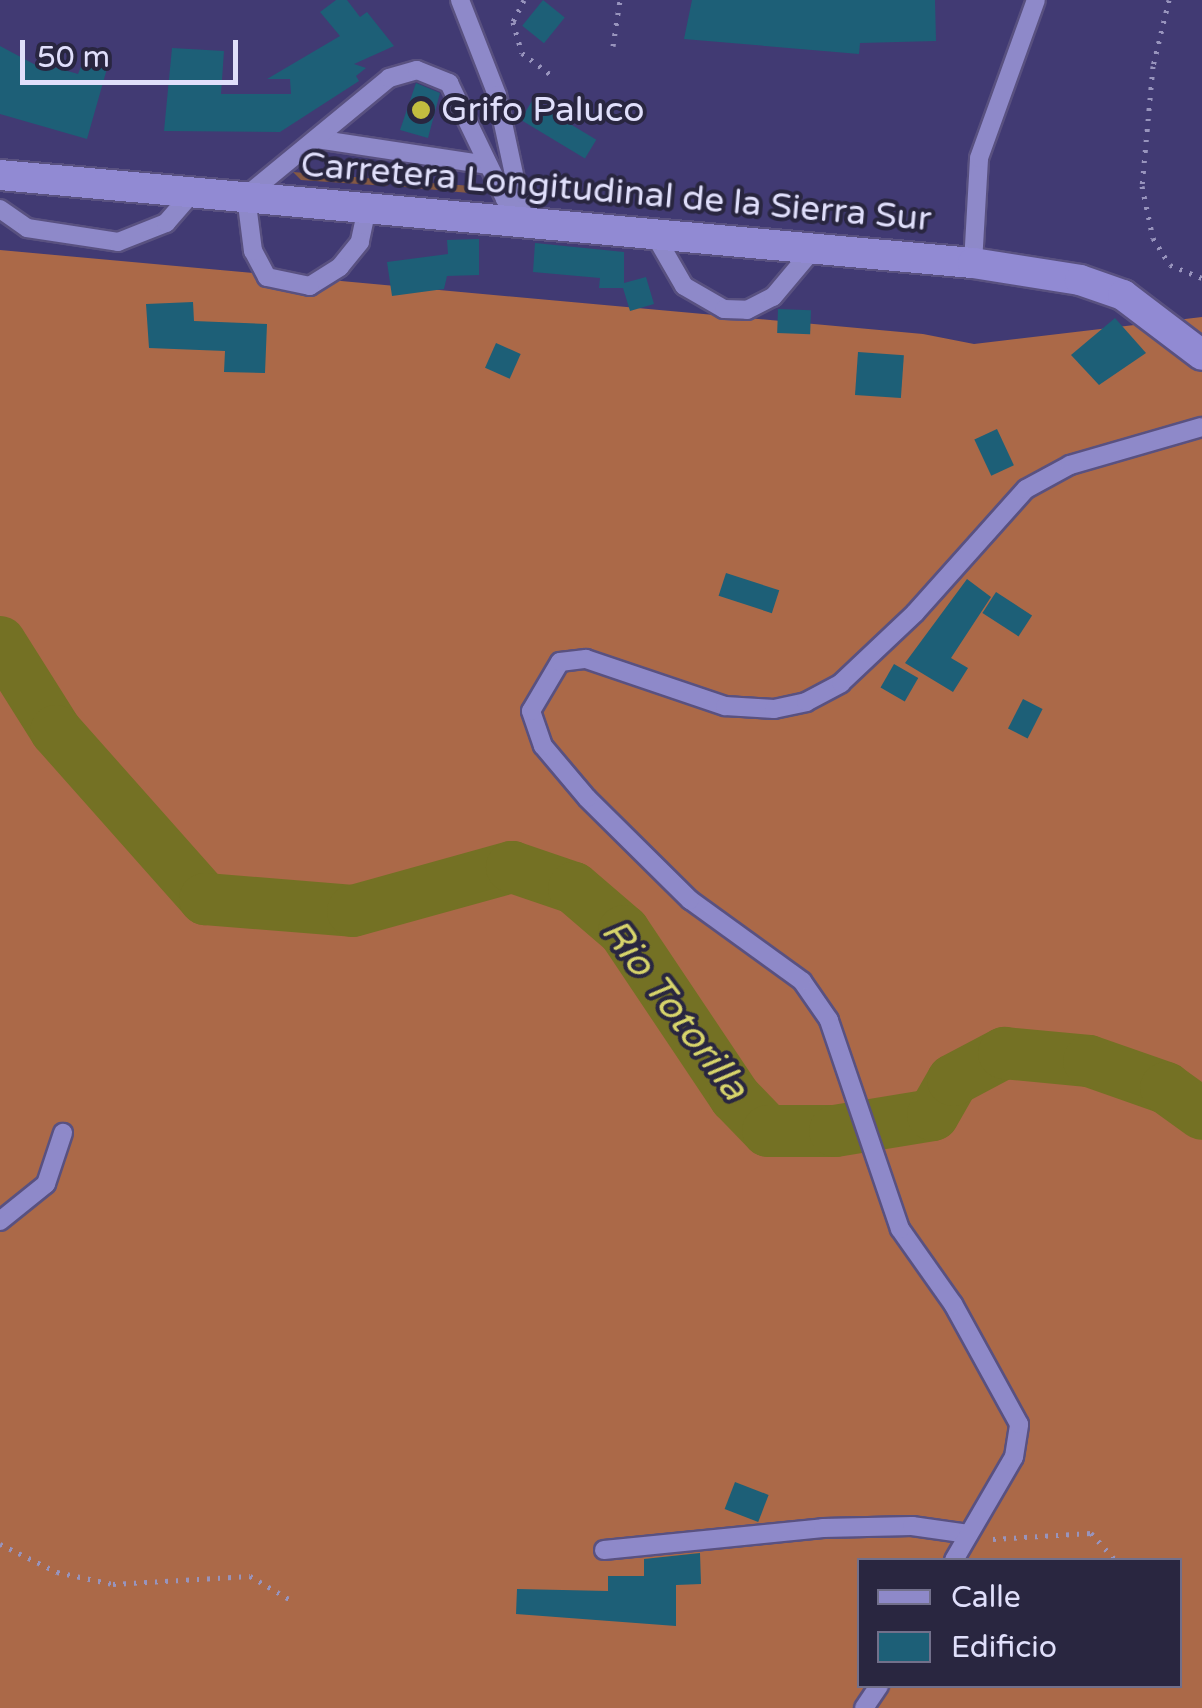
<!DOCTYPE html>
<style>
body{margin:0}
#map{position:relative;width:1202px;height:1708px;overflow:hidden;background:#413a73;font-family:"Varela Round",sans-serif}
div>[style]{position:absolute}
.green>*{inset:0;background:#855943}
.forest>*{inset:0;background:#ab6948}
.river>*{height:52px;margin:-26px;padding:0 26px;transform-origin:26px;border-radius:26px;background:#747124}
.building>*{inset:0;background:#1d5f77;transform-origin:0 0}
.path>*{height:5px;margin-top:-2.5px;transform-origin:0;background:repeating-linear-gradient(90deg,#9894bd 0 2.5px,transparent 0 10.5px)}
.roads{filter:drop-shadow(2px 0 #595180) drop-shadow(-2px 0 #595180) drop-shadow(0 2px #595180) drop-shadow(0 -2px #595180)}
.minor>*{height:18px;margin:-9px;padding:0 9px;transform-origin:9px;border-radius:9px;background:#8e89c9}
.highway>*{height:30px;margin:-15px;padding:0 15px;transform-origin:15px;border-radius:15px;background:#918ad3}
.dots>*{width:28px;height:28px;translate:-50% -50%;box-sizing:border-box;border:5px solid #292640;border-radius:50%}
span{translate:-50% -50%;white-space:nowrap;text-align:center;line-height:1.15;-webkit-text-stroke:8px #292640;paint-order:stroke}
.poi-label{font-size:35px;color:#e0dffb}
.left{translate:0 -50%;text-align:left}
.street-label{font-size:35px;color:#e0dffb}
.water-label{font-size:38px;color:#d7d46b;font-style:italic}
.legend{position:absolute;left:857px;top:1558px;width:325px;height:130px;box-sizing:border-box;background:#292640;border:2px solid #72708b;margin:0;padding:12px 18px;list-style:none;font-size:30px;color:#e0dffb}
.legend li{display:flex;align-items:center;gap:20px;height:50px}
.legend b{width:50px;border:2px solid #72708b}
.scale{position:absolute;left:20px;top:40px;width:218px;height:45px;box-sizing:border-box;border:5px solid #e0dffb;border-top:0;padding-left:12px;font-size:30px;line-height:35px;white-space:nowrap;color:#e0dffb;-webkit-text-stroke:8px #292640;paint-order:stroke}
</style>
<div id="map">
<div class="green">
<div style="clip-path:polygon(293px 172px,391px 180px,485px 187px,480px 194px,394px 186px,391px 180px,387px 186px,301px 180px)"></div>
</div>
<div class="forest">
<div style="clip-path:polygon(evenodd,0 250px,923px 334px,974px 344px,1202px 317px,1202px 1708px,0 1708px,0 250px,860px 1560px,1180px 1560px,1180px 1686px,860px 1686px,860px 1560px)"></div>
</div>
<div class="river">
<div style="left:0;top:642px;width:105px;rotate:57.8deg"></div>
<div style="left:56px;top:731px;width:225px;rotate:48.4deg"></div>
<div style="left:205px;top:899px;width:148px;rotate:4.6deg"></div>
<div style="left:353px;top:911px;width:165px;rotate:-15.5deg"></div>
<div style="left:512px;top:867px;width:65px;rotate:18.7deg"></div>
<div style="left:574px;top:888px;width:66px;rotate:40.7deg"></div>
<div style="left:624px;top:931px;width:200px;rotate:56.2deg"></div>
<div style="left:735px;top:1097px;width:47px;rotate:45.9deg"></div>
<div style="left:768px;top:1131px;width:67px"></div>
<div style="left:835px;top:1131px;width:99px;rotate:-9.3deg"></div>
<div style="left:933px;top:1115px;width:40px;rotate:-60.3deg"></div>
<div style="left:953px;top:1080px;width:58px;rotate:-27.9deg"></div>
<div style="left:1004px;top:1053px;width:85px;rotate:5.4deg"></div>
<div style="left:1089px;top:1061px;width:82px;rotate:19.3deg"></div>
<div style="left:1166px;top:1088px;width:44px;rotate:35.8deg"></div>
</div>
<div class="building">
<div style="clip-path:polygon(336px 0,347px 0,360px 17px,367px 12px,394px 46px,354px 64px,366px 68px,356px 76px,359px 81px,280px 132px,164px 131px,172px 48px,224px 51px,221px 94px,291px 94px,290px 79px,267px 79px,340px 36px,320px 12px)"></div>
<div style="left:543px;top:0;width:28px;height:33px;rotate:39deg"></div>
<div style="clip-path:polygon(692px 0,935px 0,936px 41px,860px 43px,859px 54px,684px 39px)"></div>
<div style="clip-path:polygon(0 46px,45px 70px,47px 65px,78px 74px,88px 49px,110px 58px,87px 139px,0 114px)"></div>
<div style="clip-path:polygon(416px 83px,440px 93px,428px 138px,400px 130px)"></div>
<div style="left:532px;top:101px;width:75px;height:22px;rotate:31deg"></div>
<div style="clip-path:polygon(479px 239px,479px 275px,447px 276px,444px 289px,392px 296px,387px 262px,448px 254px,447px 240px)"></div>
<div style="clip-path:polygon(535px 243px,624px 252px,624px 283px,646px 277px,654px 304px,630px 311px,623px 288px,599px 288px,600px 278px,533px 272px)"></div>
<div style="clip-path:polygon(193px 302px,194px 321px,267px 324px,265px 373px,224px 372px,225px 351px,149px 348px,146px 304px)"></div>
<div style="left:778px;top:309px;width:33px;height:24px;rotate:2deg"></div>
<div style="clip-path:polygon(1115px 318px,1146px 353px,1099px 385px,1071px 355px)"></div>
<div style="left:496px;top:343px;width:27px;height:27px;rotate:24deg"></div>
<div style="left:858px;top:352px;width:46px;height:43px;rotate:4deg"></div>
<div style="left:997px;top:429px;width:40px;height:25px;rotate:65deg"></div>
<div style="left:726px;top:573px;width:56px;height:24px;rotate:18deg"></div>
<div style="clip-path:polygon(967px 579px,991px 597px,951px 658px,968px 668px,953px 692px,905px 663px)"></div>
<div style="left:996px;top:592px;width:43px;height:25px;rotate:33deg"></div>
<div style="left:894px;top:664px;width:28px;height:27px;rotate:30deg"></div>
<div style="left:1023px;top:699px;width:22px;height:33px;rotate:27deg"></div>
<div style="left:735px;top:1482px;width:36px;height:29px;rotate:21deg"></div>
<div style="clip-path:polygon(700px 1553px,701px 1584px,676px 1585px,676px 1626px,516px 1614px,517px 1589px,608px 1591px,608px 1576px,644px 1576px,644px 1559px)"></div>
</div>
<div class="path">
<div style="left:524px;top:0;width:25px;rotate:117deg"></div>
<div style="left:513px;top:22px;width:32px;rotate:74deg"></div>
<div style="left:522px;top:53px;width:39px;rotate:37deg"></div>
<div style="left:1169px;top:0;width:68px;rotate:103.6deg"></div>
<div style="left:1153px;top:66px;width:121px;rotate:95.2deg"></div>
<div style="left:1142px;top:186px;width:53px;rotate:78.1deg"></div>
<div style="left:1153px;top:238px;width:32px;rotate:58deg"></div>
<div style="left:1170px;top:265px;width:35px;rotate:22deg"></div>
<div style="left:613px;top:46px;width:47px;rotate:-81.3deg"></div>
<div style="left:993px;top:1539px;width:98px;rotate:-3.5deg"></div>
<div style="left:1091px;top:1533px;width:36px;rotate:48deg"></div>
<div style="left:0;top:1544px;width:64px;rotate:26.2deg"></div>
<div style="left:57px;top:1572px;width:57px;rotate:12.1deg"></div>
<div style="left:113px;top:1584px;width:137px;rotate:-3.3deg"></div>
<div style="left:250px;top:1576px;width:45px;rotate:30.5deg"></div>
</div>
<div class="roads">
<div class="minor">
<div style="left:460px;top:0;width:102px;rotate:68.7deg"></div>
<div style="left:497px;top:95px;width:124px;rotate:77.9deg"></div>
<div style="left:316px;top:139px;width:174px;rotate:8.6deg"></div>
<div style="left:367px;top:208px;width:35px;rotate:102deg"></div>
<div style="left:360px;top:242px;width:32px;rotate:129deg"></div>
<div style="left:340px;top:267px;width:36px;rotate:148deg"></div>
<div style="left:310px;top:286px;width:44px;rotate:-168.2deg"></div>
<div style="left:267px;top:277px;width:30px;rotate:-118deg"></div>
<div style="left:253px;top:251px;width:55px;rotate:-97.3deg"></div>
<div style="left:246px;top:196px;width:185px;rotate:-39.5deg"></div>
<div style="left:389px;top:78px;width:29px;rotate:-16deg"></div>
<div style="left:417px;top:70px;width:35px;rotate:22deg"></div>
<div style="left:449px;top:83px;width:129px;rotate:64.2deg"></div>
<div style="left:505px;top:199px;width:30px;rotate:50deg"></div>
<div style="left:0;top:209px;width:33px;rotate:35deg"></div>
<div style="left:27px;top:228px;width:92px;rotate:8.7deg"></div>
<div style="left:118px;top:242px;width:52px;rotate:-21.6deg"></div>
<div style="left:166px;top:223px;width:41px;rotate:-48.9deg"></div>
<div style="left:653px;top:232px;width:62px;rotate:60.1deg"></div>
<div style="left:684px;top:286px;width:46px;rotate:29.9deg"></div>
<div style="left:724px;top:309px;width:23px;rotate:2deg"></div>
<div style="left:747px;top:310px;width:29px;rotate:-27deg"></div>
<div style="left:773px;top:297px;width:65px;rotate:-50deg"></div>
<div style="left:973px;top:263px;width:105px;rotate:-86.7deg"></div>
<div style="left:979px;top:158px;width:168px;rotate:-70.2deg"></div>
<div style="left:0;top:1221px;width:59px;rotate:-38.8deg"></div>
<div style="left:46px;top:1184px;width:54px;rotate:-71.6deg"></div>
<div style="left:604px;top:1550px;width:220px;rotate:-5.7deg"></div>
<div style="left:823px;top:1528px;width:89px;rotate:-1.3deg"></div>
<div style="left:912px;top:1526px;width:57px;rotate:8.1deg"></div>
<div style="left:954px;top:1560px;width:119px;rotate:-59.8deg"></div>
<div style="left:1014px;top:1457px;width:33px;rotate:-81deg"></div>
<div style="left:1019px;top:1424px;width:137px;rotate:-118.8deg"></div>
<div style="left:953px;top:1304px;width:92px;rotate:-125.2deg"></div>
<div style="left:900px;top:1229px;width:221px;rotate:-108.8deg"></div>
<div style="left:829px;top:1020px;width:47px;rotate:-124.7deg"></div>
<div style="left:802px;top:981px;width:138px;rotate:-144.1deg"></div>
<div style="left:690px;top:900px;width:145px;rotate:-135.3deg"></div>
<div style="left:587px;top:798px;width:68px;rotate:-130.2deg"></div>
<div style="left:543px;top:746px;width:37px;rotate:-109deg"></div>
<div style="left:531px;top:711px;width:57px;rotate:-59.4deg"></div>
<div style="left:560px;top:662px;width:26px;rotate:-7deg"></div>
<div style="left:586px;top:659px;width:147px;rotate:18.7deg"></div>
<div style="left:725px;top:706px;width:49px;rotate:3.5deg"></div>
<div style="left:774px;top:709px;width:33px;rotate:-12deg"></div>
<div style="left:806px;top:702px;width:40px;rotate:-28deg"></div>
<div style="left:841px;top:683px;width:102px;rotate:-43.4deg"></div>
<div style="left:915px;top:613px;width:166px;rotate:-48.2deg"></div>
<div style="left:1026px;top:489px;width:50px;rotate:-28.6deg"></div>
<div style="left:1070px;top:465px;width:137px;rotate:-16.1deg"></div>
<div style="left:864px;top:1708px;width:27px;rotate:-56deg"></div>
</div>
<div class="highway">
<div style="left:0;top:175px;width:977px;rotate:5.17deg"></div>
<div style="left:973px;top:263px;width:108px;rotate:9deg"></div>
<div style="left:1080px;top:280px;width:46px;rotate:19.2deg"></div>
<div style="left:1123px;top:295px;width:99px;rotate:37.2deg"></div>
</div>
</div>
<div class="dots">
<div style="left:421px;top:110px;background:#c2bd3f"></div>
</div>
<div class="poi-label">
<span class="left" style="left:441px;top:110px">Grifo Paluco</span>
</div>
<div class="street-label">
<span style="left:616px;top:192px;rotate:5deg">Carretera Longitudinal de la Sierra Sur</span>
</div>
<div class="water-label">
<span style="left:674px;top:1010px;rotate:53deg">Rio Totorilla</span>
</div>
<ul class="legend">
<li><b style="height:12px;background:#8e89c9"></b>Calle</li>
<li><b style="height:28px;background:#1d5f77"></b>Edificio</li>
</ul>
<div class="scale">50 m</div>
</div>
